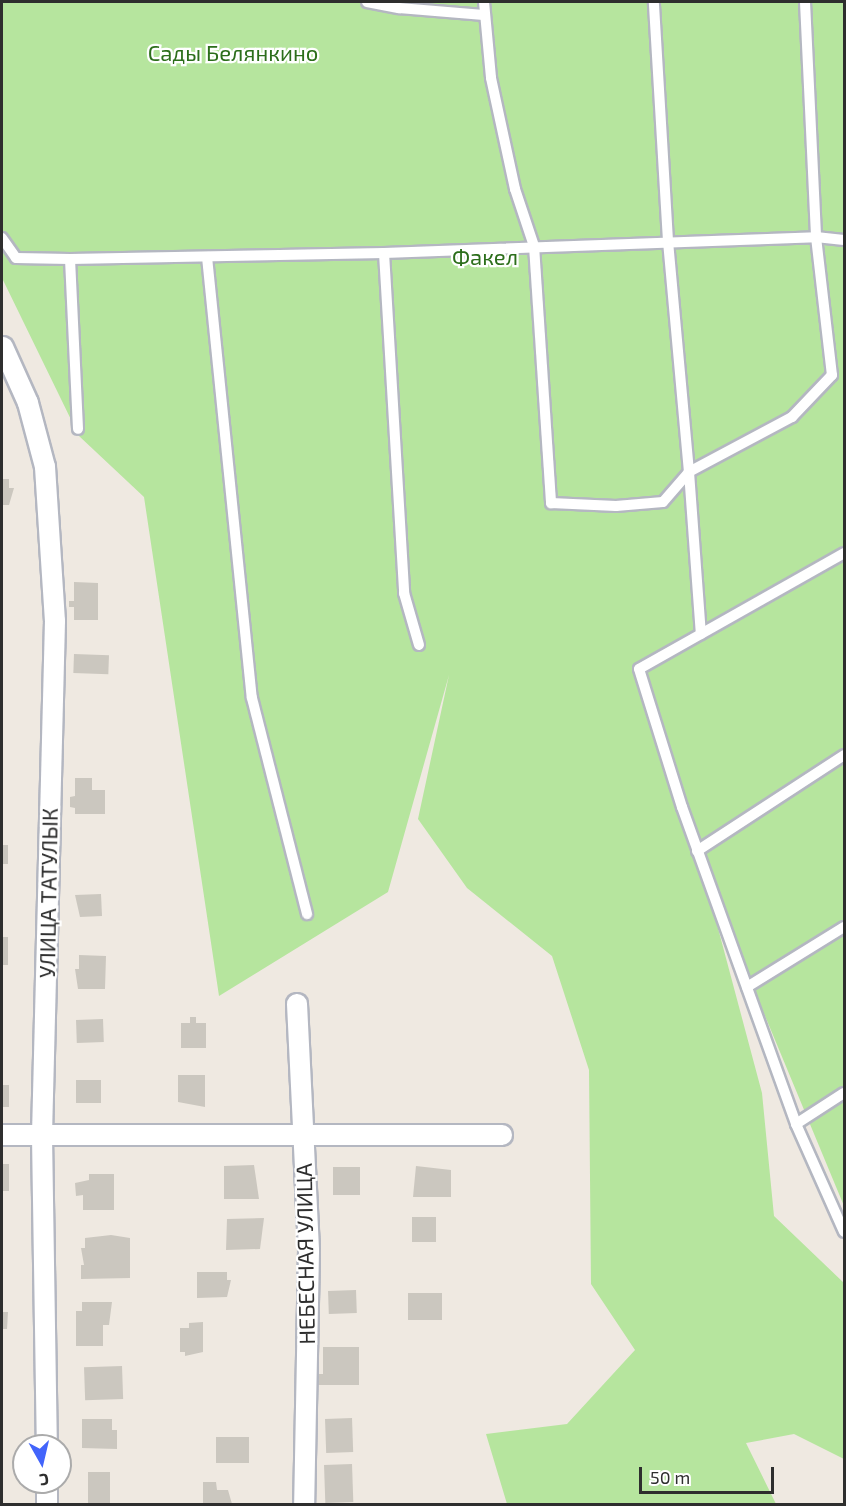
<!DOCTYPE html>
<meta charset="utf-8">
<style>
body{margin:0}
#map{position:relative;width:846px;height:1506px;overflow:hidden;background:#efe9e1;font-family:"Exo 2",sans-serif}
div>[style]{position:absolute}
.green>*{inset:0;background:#b6e59e}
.building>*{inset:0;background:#cbc7bf;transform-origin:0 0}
.roads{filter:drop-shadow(2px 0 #b4b7c1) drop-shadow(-2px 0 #b4b7c1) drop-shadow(0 2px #b4b7c1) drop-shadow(0 -2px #b4b7c1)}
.lane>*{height:10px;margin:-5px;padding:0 5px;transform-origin:5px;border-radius:5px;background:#fff}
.street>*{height:20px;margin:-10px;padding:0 10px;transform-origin:10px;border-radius:10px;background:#fff}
span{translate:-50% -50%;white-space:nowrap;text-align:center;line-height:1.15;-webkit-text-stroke:4.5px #fff;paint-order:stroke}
.park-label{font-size:22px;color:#2c6e1b}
.street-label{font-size:22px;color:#2e2e2e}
.frame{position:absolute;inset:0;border:3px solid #2e2e2e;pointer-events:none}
.north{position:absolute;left:12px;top:1434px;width:60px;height:60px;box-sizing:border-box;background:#fff;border:2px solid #ababab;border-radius:50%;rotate:172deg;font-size:16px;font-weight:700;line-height:24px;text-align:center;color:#2e2e2e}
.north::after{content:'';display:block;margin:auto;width:21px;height:27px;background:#4264fb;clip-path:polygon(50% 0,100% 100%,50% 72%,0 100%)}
.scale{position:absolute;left:639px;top:1467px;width:135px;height:27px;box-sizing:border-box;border:3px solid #2e2e2e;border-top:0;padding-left:8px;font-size:18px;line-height:21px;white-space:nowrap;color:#2e2e2e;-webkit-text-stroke:4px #fff;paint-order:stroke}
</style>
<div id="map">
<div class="green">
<div style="clip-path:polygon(2px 2px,844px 2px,844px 1206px,699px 857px,762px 1093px,774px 1216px,844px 1283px,844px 1459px,794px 1434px,746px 1443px,776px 1504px,507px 1504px,486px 1434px,567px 1424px,635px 1350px,591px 1284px,589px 1070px,552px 956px,467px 888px,418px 819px,449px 675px,388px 892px,219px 996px,144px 497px,79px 436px,2px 278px)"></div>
</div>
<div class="building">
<div style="clip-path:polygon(2px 479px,9px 479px,9px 488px,14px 488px,9px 505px,2px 505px)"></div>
<div style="clip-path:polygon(74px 582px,98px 583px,98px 620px,74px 620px,74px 607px,69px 607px,69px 601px,74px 601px)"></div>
<div style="left:74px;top:654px;width:35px;height:19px;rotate:2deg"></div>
<div style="clip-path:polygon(75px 778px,92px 778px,92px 790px,105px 790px,105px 814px,75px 814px,75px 808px,70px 807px,70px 797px,75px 796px)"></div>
<div style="left:8px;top:845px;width:19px;height:6px;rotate:90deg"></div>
<div style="clip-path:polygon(101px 894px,102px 916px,80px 917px,75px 895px)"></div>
<div style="left:2px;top:937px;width:6px;height:28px"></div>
<div style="clip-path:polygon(79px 955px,106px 956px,105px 989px,78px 989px,75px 969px,79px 969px)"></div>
<div style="clip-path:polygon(190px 1017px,196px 1017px,196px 1023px,206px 1023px,206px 1048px,181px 1048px,181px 1023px,190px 1023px)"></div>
<div style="left:103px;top:1019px;width:23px;height:27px;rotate:88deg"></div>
<div style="clip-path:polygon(178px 1075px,205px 1075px,205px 1107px,178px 1102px)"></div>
<div style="left:76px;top:1080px;width:25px;height:23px"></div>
<div style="left:2px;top:1085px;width:7px;height:22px"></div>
<div style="left:2px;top:1164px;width:7px;height:27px"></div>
<div style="clip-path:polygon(254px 1165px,259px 1199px,224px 1199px,224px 1166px)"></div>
<div style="clip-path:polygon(416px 1166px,451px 1170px,451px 1197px,413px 1197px)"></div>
<div style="left:333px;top:1167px;width:27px;height:28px"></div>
<div style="clip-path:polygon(89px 1174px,114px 1174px,114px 1210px,83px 1210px,83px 1195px,76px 1196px,75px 1183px,89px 1180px)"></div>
<div style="left:412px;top:1217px;width:24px;height:25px"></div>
<div style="clip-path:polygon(264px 1218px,260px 1249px,226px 1250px,227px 1219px)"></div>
<div style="clip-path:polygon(111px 1235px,130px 1238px,130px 1278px,81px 1279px,81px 1265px,84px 1265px,81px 1248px,85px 1248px,85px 1238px)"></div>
<div style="clip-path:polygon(197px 1272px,227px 1272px,227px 1280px,231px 1280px,227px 1297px,197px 1298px)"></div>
<div style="left:356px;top:1290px;width:23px;height:28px;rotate:88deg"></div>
<div style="left:408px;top:1293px;width:34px;height:27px"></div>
<div style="clip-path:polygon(82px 1302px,112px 1302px,109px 1325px,103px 1325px,103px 1346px,76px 1346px,76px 1311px,82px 1311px)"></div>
<div style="clip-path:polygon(2px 1312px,8px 1312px,7px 1329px,2px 1329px)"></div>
<div style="clip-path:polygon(203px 1322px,203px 1352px,185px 1356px,185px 1352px,180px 1352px,180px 1328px,189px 1328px,189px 1323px)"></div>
<div style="clip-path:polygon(323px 1347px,359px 1347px,359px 1385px,315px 1385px,315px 1374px,323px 1374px)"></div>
<div style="left:122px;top:1366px;width:33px;height:38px;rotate:88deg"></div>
<div style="left:352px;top:1418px;width:34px;height:27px;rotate:88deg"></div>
<div style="clip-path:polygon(82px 1419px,112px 1419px,112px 1430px,117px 1430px,117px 1449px,82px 1448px)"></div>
<div style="left:216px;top:1437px;width:33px;height:26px"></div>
<div style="left:352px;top:1464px;width:38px;height:28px;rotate:88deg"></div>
<div style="left:88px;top:1472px;width:22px;height:32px"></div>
<div style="clip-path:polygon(203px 1482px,216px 1482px,217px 1490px,228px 1490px,232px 1504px,203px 1504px)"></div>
</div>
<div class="roads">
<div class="lane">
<div style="left:367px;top:2px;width:33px;rotate:11deg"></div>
<div style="left:399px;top:8px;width:85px;rotate:4.7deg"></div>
<div style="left:484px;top:2px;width:76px;rotate:84.7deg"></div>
<div style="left:491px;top:78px;width:114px;rotate:77.8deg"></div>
<div style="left:515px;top:189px;width:60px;rotate:71.6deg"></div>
<div style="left:534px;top:246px;width:258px;rotate:86.2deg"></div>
<div style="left:551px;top:503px;width:65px;rotate:2.6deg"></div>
<div style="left:616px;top:506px;width:47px;rotate:-4.9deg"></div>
<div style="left:663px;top:502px;width:40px;rotate:-49deg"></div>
<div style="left:689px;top:472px;width:232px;rotate:-95.2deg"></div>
<div style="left:668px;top:241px;width:239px;rotate:-93.4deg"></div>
<div style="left:805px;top:2px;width:235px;rotate:87.3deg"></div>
<div style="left:816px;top:237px;width:139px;rotate:83.4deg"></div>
<div style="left:832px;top:375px;width:58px;rotate:133.6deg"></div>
<div style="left:792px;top:417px;width:117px;rotate:151.9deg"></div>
<div style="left:689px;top:472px;width:162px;rotate:85.8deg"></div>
<div style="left:701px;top:634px;width:71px;rotate:150.6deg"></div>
<div style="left:639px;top:669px;width:145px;rotate:72.7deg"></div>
<div style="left:682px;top:807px;width:337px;rotate:70.2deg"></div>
<div style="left:796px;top:1124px;width:118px;rotate:66deg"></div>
<div style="left:2px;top:238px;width:24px;rotate:55deg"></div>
<div style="left:16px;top:258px;width:54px;rotate:1.1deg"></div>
<div style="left:70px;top:259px;width:314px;rotate:-1.1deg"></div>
<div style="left:384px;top:253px;width:432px;rotate:-2.1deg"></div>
<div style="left:816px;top:237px;width:28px;rotate:6deg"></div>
<div style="left:384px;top:253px;width:341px;rotate:86.6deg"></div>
<div style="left:404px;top:593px;width:54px;rotate:73.9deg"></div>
<div style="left:207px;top:257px;width:443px;rotate:84.2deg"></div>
<div style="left:252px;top:698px;width:223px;rotate:75.7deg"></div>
<div style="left:70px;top:259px;width:170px;rotate:87.3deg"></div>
<div style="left:701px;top:634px;width:164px;rotate:-29.5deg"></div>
<div style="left:697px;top:851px;width:176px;rotate:-33.1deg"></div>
<div style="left:747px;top:987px;width:114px;rotate:-31.7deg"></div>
<div style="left:796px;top:1124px;width:57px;rotate:-32.9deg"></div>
</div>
<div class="street">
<div style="left:3px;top:347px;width:61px;rotate:65.9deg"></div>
<div style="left:28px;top:403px;width:66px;rotate:75.1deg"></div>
<div style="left:45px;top:467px;width:154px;rotate:86.3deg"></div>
<div style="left:55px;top:621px;width:515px;rotate:91.45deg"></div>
<div style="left:42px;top:1136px;width:310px;rotate:89.1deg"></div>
<div style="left:297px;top:1004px;width:247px;rotate:87.2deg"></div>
<div style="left:309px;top:1251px;width:253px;rotate:91.1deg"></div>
<div style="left:2px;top:1135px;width:500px"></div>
<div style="left:47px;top:1482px;width:22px;rotate:90deg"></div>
</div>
</div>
<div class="park-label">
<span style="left:233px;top:53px">Сады Белянкино</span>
<span style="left:485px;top:257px">Факел</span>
</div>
<div class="street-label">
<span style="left:48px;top:893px;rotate:-89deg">УЛИЦА ТАТУЛЫК</span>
<span style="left:305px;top:1254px;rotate:-91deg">НЕБЕСНАЯ УЛИЦА</span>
</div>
<div class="frame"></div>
<div class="north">С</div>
<div class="scale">50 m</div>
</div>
